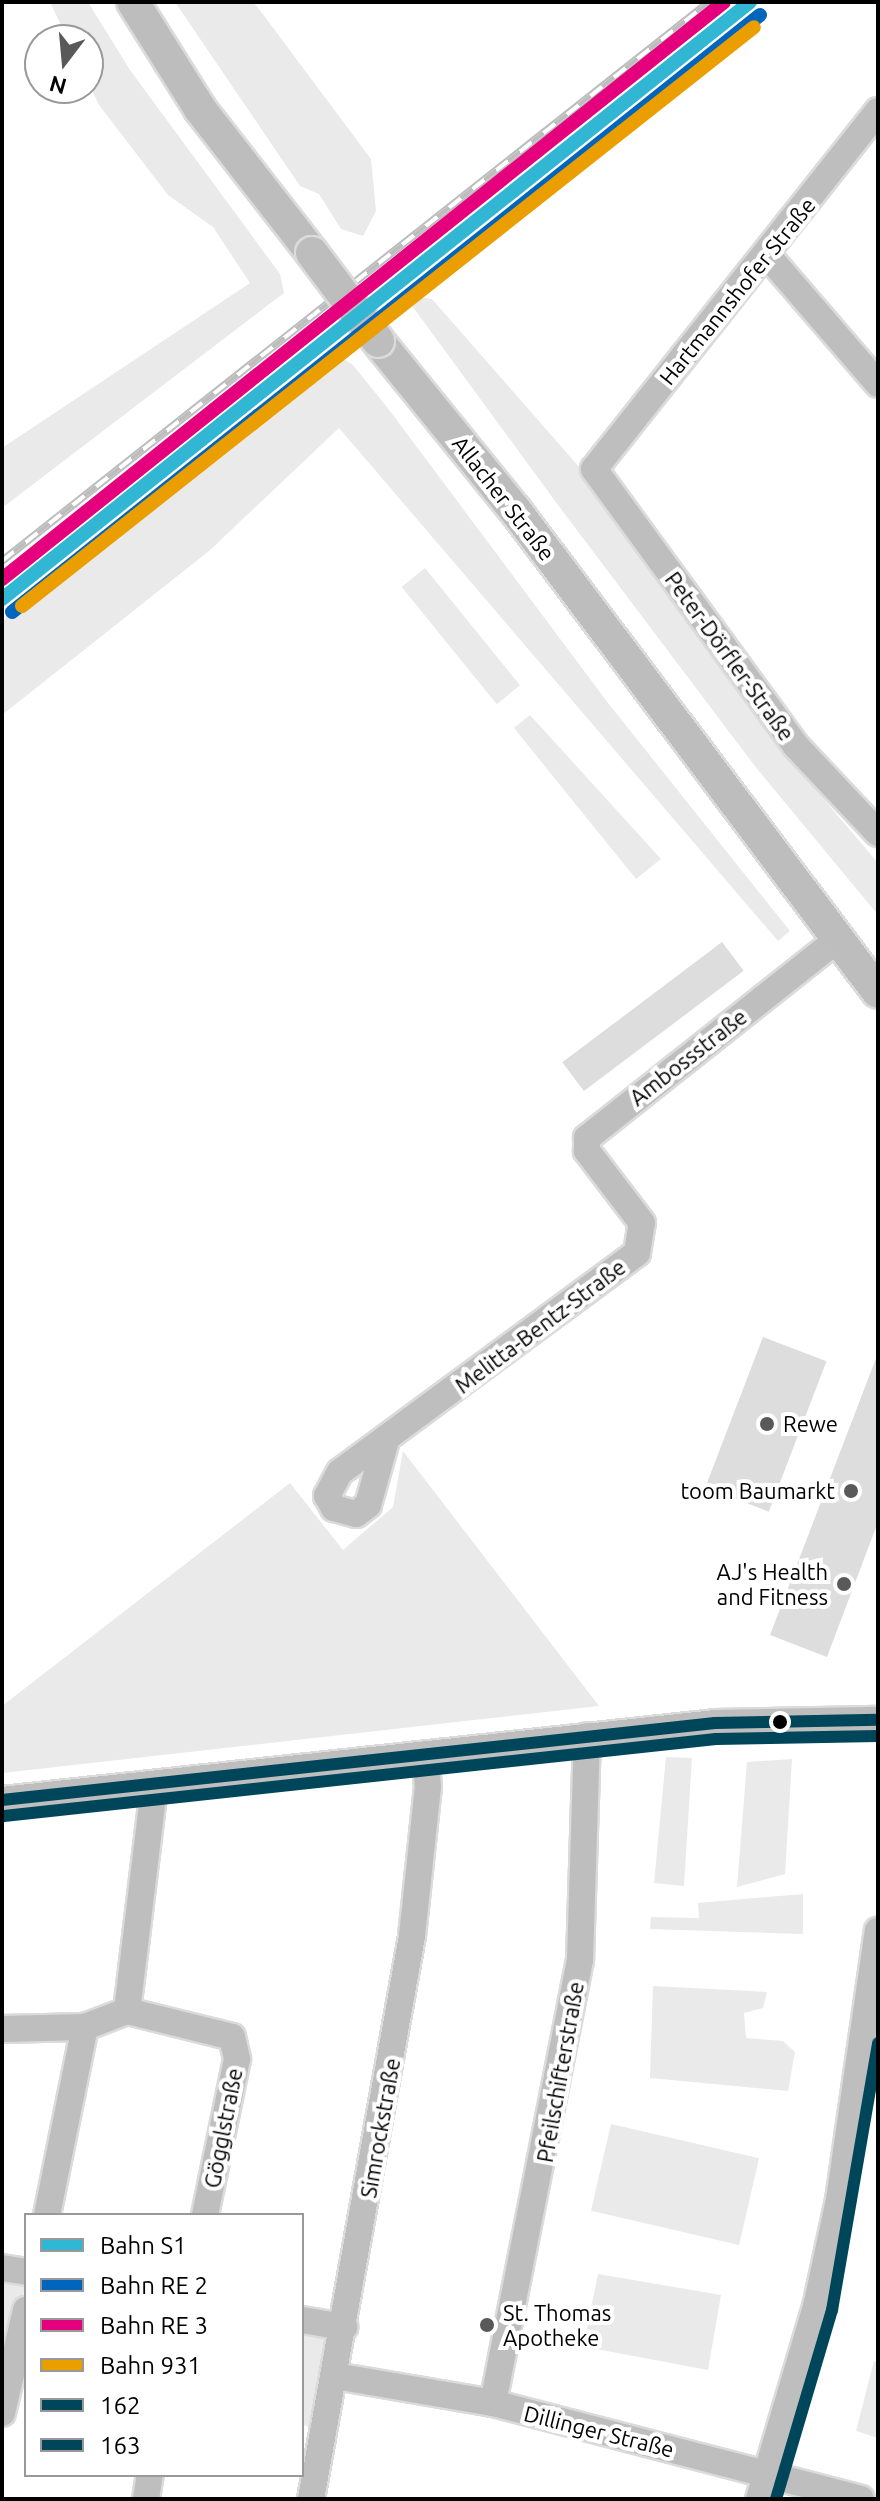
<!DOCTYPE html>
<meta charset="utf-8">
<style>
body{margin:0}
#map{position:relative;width:880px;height:2501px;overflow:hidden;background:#fff;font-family:Ubuntu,sans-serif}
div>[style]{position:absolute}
.green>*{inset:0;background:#eaeaea;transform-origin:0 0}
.building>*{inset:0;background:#ddd;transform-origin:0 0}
.roads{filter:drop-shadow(2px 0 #dbdbdb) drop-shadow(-2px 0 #dbdbdb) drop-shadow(0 2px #dbdbdb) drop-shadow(0 -2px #dbdbdb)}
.minor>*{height:26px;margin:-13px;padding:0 13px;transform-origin:13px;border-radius:13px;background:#bebebe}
.major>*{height:32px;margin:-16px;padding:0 16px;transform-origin:16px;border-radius:16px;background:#bdbdbd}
.rail>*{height:8px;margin-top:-4px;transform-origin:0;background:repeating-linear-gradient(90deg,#fff 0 15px,#bdbdbd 0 30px);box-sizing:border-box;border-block:2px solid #bdbdbd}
.bridges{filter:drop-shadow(2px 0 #dbdbdb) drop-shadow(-2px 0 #dbdbdb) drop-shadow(0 2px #dbdbdb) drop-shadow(0 -2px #dbdbdb)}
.major-bridge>*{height:32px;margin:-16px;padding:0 16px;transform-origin:16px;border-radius:16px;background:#bdbdbd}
.bus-1>*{height:12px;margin:-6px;padding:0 6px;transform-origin:6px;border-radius:6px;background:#00465a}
.bus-2>*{height:12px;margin:-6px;padding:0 6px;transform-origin:6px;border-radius:6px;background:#00465a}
.rail-1>*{height:14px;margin:-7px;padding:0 7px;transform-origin:7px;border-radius:7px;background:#31b6d4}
.rail-2>*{height:14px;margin:-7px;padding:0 7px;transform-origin:7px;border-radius:7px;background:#0065bd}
.rail-3>*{height:14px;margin:-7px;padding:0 7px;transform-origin:7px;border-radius:7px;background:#e5007d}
.rail-4>*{height:14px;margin:-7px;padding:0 7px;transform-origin:7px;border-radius:7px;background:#eb9e00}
.dots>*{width:22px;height:22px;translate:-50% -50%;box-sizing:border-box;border:4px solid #fff;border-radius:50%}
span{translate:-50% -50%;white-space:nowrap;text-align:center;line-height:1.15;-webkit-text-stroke:8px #fff;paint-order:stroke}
.street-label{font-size:22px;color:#000}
.poi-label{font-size:22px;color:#000}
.left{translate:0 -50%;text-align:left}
.right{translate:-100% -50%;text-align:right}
.frame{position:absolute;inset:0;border:4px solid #000;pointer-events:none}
.legend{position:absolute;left:24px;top:2213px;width:280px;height:264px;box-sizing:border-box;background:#fff;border:2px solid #999;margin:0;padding:10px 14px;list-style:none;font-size:24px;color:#000}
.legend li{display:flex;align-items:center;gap:16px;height:40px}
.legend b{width:40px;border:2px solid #999}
.north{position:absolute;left:24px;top:24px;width:80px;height:80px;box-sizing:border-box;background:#fff;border:2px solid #999;border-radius:50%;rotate:196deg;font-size:22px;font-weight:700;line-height:32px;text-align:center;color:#000}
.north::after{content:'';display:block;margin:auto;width:28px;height:36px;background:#595959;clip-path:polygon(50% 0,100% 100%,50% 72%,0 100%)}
</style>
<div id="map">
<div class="green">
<div style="clip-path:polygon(50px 2px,88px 2px,130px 70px,280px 274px,284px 293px,2px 508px,2px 448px,250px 283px,213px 227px,168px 195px,99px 105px,88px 82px,88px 40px,68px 40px)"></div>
<div style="clip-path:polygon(175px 2px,253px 2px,262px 13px,371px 159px,376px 211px,363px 236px,341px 229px,319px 194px,300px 186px)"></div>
<div style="clip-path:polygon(418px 297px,432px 299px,615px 508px,795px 765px,878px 863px,878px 915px,754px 765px,558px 505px,410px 303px)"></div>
<div style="clip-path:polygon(336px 354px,353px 365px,390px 411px,608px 703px,790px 931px,778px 941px,339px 428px,209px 551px,2px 715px,2px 621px)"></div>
<div style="left:425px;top:568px;width:151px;height:30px;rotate:51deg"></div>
<div style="clip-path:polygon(530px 715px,661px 859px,636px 879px,514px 728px)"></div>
<div style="clip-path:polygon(403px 1451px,599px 1706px,2px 1773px,2px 1706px,290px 1483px,343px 1550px,393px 1507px)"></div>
<div style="clip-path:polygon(666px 1757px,692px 1758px,684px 1886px,654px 1883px)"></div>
<div style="clip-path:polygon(792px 1759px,785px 1874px,737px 1887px,747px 1762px)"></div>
<div style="clip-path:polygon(803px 1894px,803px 1934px,650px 1929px,651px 1917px,699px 1918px,698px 1903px)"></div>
<div style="clip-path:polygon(653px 1986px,767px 1992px,763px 2008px,744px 2013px,746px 2038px,783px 2041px,795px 2052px,788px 2091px,650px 2078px)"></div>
<div style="left:611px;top:2124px;width:152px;height:89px;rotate:13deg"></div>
<div style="clip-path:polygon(598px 2274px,721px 2295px,708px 2370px,596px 2349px,587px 2328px)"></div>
<div style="left:2px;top:2276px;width:24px;height:95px;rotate:9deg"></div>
<div style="clip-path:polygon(302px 2325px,337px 2331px,318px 2428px,302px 2425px)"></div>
<div style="clip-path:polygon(874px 2361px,878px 2362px,878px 2438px,856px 2431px)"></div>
</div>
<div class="building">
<div style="left:722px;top:942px;width:36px;height:200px;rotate:53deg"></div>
<div style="left:763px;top:1337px;width:68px;height:161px;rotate:21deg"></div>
<div style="clip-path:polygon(878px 1353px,878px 1522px,827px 1657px,770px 1635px)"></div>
</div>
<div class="roads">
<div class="minor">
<div style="left:878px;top:111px;width:457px;rotate:128.4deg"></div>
<div style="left:594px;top:469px;width:341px;rotate:53.9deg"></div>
<div style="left:795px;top:745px;width:121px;rotate:46.7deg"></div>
<div style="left:768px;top:256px;width:169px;rotate:49.3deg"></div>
<div style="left:385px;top:1444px;width:63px;rotate:105.6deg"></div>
<div style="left:368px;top:1505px;width:15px;rotate:143deg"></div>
<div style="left:356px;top:1514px;width:23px;rotate:-165deg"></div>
<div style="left:334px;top:1508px;width:14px;rotate:-120deg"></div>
<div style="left:327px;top:1496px;width:27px;rotate:-62deg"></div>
<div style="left:340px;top:1472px;width:369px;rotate:-36.4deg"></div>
<div style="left:637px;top:1253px;width:30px;rotate:-81deg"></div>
<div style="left:642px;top:1223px;width:91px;rotate:-127.4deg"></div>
<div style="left:587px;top:1151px;width:13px;rotate:-90deg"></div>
<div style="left:587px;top:1138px;width:320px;rotate:-38.4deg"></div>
<div style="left:2px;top:1800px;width:717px;rotate:-6.16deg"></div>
<div style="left:715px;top:1723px;width:163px;rotate:-1.1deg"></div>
<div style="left:127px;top:2011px;width:226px;rotate:-83.1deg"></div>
<div style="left:2px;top:2029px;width:83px;rotate:-1.4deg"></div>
<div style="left:85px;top:2027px;width:45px;rotate:-20.9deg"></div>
<div style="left:127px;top:2011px;width:108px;rotate:13.9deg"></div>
<div style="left:232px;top:2037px;width:23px;rotate:77deg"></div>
<div style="left:237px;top:2059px;width:159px;rotate:101.6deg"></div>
<div style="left:47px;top:2215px;width:192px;rotate:-78.6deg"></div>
<div style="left:2px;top:2268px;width:24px;rotate:9deg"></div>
<div style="left:302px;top:2320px;width:43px;rotate:9.5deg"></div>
<div style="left:335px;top:2376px;width:160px;rotate:9.7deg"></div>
<div style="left:493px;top:2403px;width:380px;rotate:14.6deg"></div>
<div style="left:493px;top:2403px;width:451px;rotate:-78.9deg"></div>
<div style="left:580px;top:1960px;width:224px;rotate:-88.2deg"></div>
<div style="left:2px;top:2413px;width:106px;rotate:-76.9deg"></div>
<div style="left:146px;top:2499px;width:24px;rotate:-81deg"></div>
<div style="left:311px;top:2499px;width:572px;rotate:-79.83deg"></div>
<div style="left:412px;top:1936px;width:150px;rotate:-83.9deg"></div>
<div style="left:428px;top:1787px;width:33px;rotate:-95deg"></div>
<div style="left:759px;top:2499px;width:200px;rotate:-73.5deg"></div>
<div style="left:816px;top:2307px;width:109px;rotate:-77.9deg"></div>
<div style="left:839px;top:2200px;width:272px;rotate:-81.8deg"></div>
</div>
<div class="major">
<div style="left:133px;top:2px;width:126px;rotate:57.9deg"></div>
<div style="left:200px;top:109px;width:182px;rotate:52.1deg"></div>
<div style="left:378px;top:341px;width:218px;rotate:51deg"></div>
<div style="left:515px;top:510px;width:603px;rotate:53.02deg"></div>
</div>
</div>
<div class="rail">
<div style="left:2px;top:561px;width:901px;rotate:-38.33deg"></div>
</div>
<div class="bridges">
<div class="major-bridge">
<div style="left:312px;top:253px;width:110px;rotate:53.1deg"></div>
</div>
</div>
<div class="bus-1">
<div style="left:2px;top:1800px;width:717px;rotate:-6.16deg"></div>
<div style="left:715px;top:1723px;width:163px;rotate:-1.1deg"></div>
</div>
<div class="bus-2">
<div style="left:4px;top:1816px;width:716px;rotate:-6.17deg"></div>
<div style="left:716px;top:1739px;width:162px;rotate:-1.1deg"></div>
<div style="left:776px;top:2499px;width:197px;rotate:-73.5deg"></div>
<div style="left:832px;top:2310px;width:271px;rotate:-80.2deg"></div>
</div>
<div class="rail-1">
<div style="left:2px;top:599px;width:957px;rotate:-38.59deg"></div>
</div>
<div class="rail-2">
<div style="left:12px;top:612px;width:957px;rotate:-38.59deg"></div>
</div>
<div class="rail-3">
<div style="left:2px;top:579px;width:924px;rotate:-38.63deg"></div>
</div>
<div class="rail-4">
<div style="left:22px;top:606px;width:933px;rotate:-38.34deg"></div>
</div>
<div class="dots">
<div style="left:767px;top:1424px;background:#595959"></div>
<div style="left:851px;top:1491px;background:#595959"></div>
<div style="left:844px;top:1584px;background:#595959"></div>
<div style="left:780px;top:1722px;background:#000"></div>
<div style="left:487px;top:2325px;background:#595959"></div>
</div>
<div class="street-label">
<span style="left:737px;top:291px;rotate:-51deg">Hartmannshofer Straße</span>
<span style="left:504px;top:498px;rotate:52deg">Allacher Straße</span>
<span style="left:730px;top:656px;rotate:54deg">Peter-Dörfler-Straße</span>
<span style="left:688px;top:1057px;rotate:-38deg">Ambossstraße</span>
<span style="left:540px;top:1326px;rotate:-37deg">Melitta-Bentz-Straße</span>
<span style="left:560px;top:2072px;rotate:-80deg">Pfeilschifterstraße</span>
<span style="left:223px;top:2128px;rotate:-79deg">Gögglstraße</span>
<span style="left:380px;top:2128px;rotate:-80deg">Simrockstraße</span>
<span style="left:599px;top:2431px;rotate:14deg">Dillinger Straße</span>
</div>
<div class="poi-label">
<span class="left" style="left:783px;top:1424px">Rewe</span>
<span class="right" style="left:835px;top:1491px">toom Baumarkt</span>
<span class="right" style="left:828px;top:1584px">AJ's Health<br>and Fitness</span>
<span class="left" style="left:503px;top:2325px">St. Thomas<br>Apotheke</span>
</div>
<div class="frame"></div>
<ul class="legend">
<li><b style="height:10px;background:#31b6d4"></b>Bahn S1</li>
<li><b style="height:10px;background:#0065bd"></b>Bahn RE 2</li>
<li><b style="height:10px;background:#e5007d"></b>Bahn RE 3</li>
<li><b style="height:10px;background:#eb9e00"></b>Bahn 931</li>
<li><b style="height:10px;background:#00465a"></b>162</li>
<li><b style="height:10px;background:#00465a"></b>163</li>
</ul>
<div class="north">N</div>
</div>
